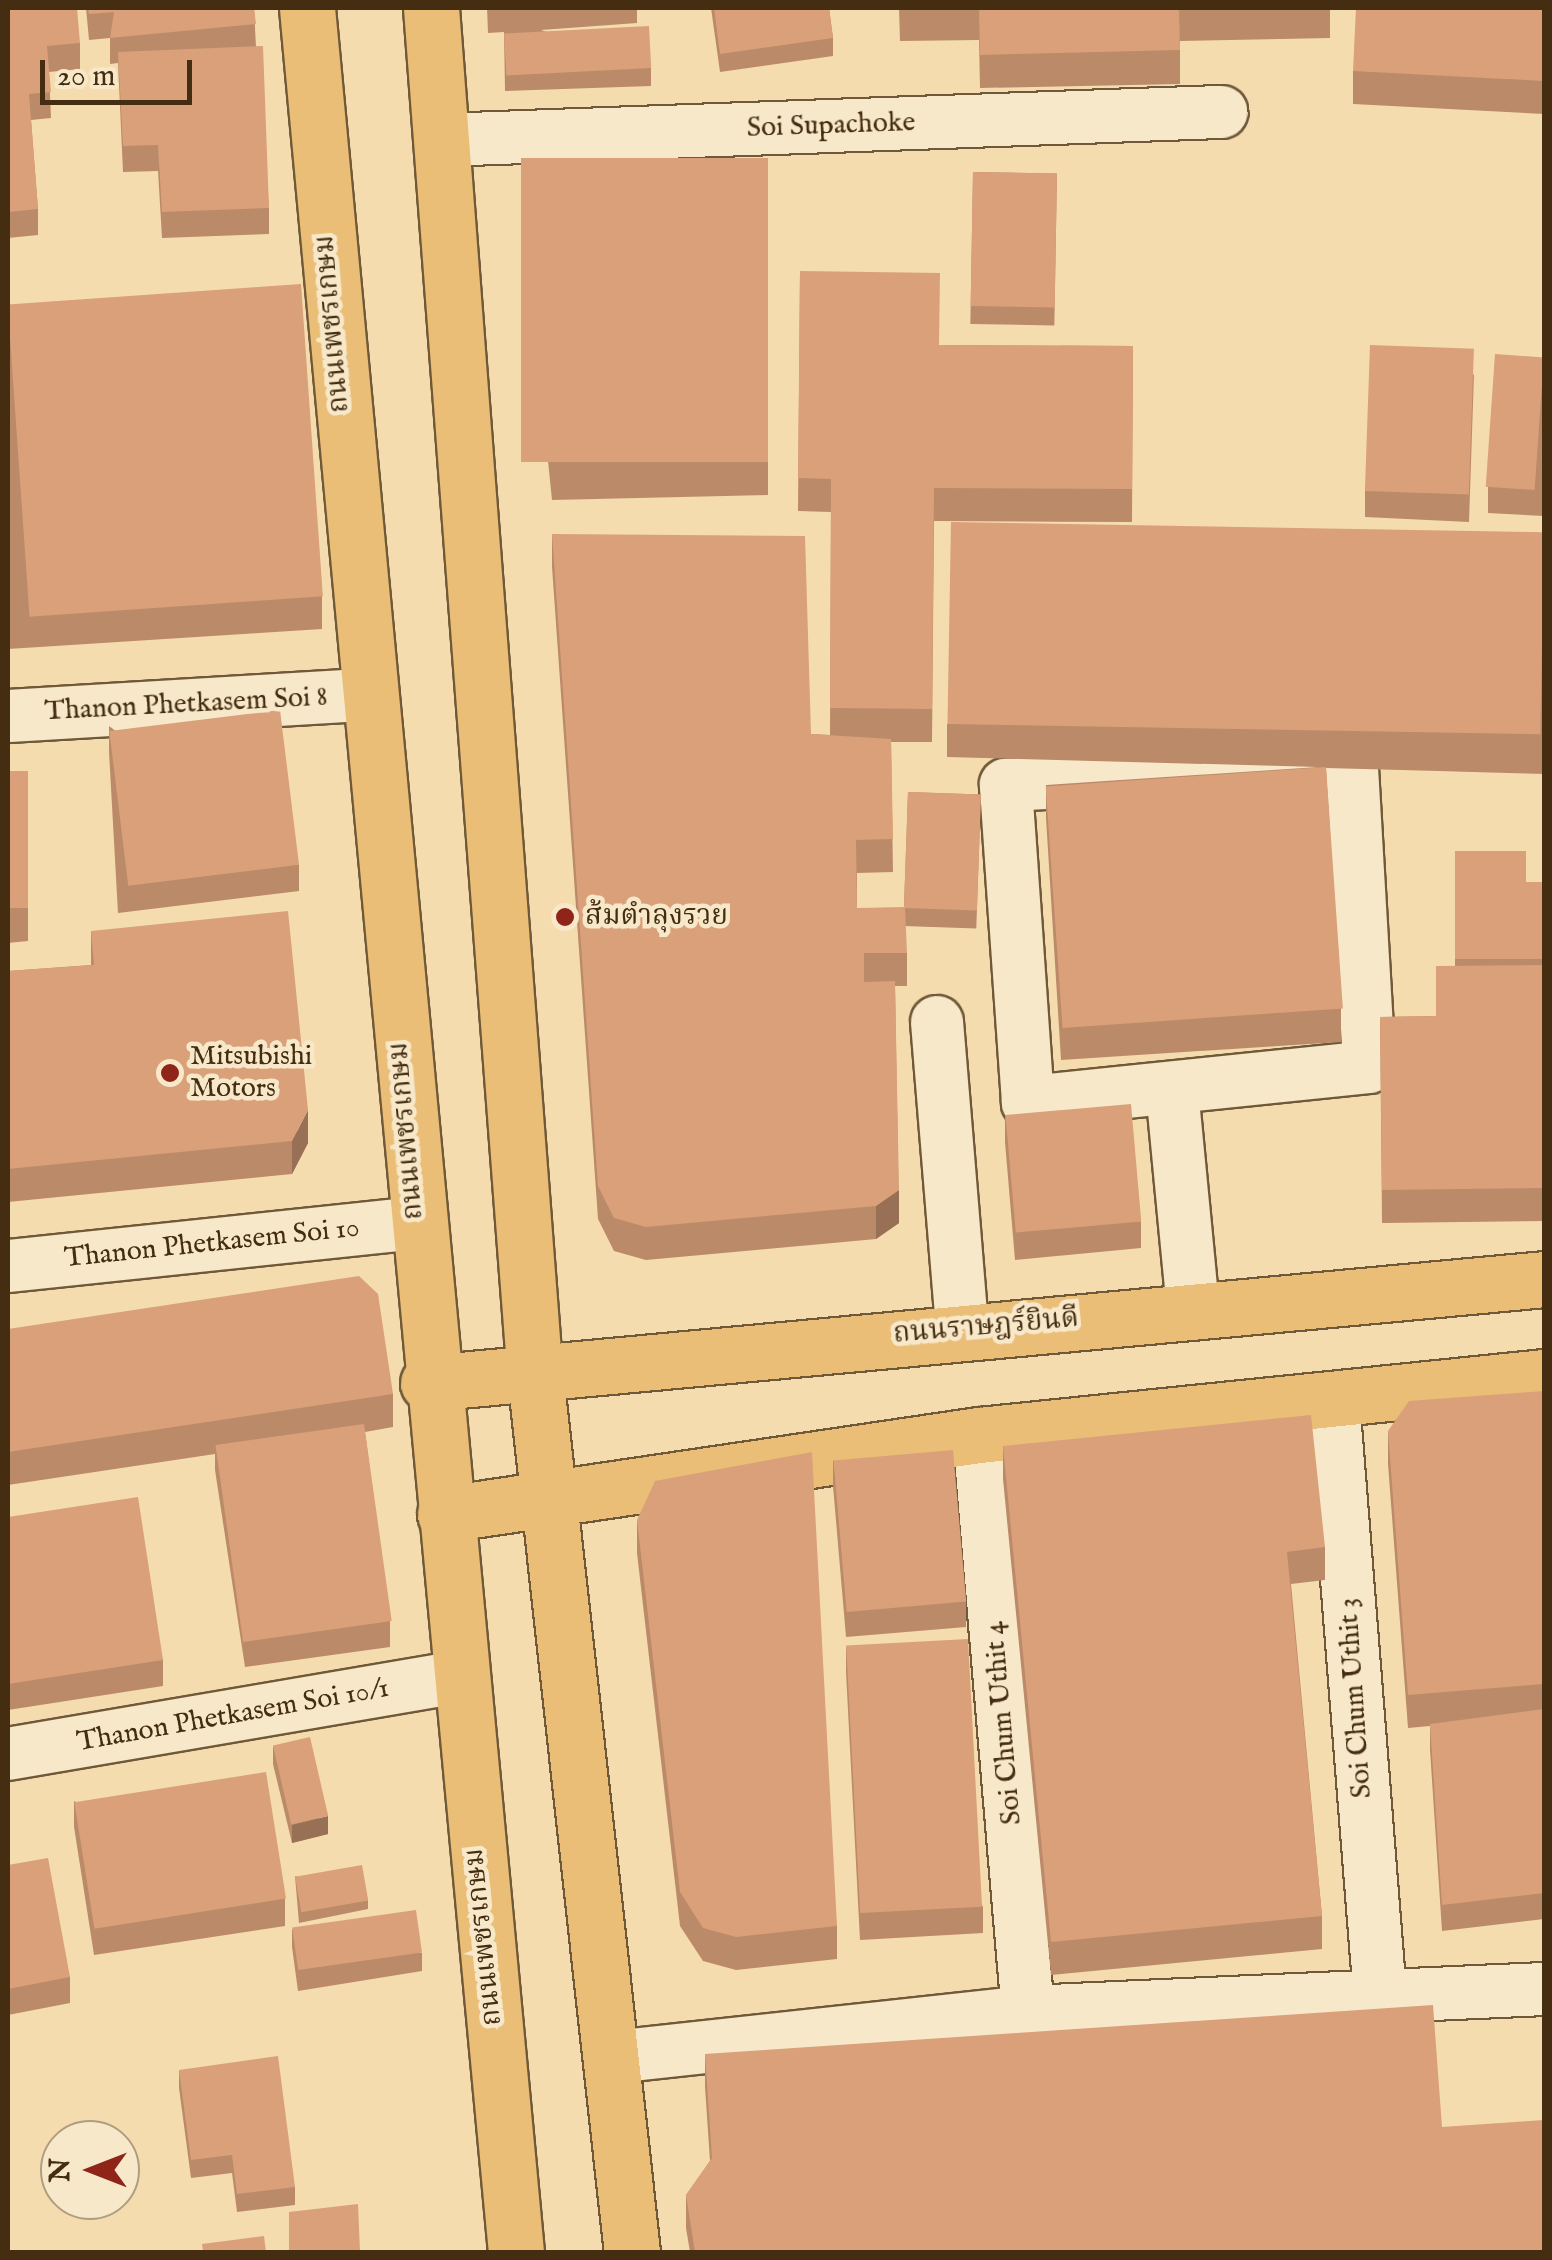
<!DOCTYPE html>
<meta charset="utf-8">
<style>
body{margin:0}
#map{position:relative;width:1552px;height:2260px;overflow:hidden;background:#f5dcae;font-family:"IM FELL English","Noto Serif Thai",serif}
div>[style]{position:absolute}
.roads{filter:drop-shadow(2px 0 #705938) drop-shadow(-2px 0 #705938) drop-shadow(0 2px #705938) drop-shadow(0 -2px #705938)}
.minor>*{height:52px;margin:-26px;padding:0 26px;transform-origin:26px;border-radius:26px;background:#f8e8ca}
.major>*{height:55px;margin:-27.5px;padding:0 27.5px;transform-origin:27.5px;border-radius:27.5px;background:#eabe77}
.wall>*{inset:0;background:#bb8a69;transform-origin:0 0}
.shaded-wall>*{inset:0;background:#987055}
.building>*{inset:0;background:#d9a07a;transform-origin:0 0}
.dots>*{width:28px;height:28px;translate:-50% -50%;box-sizing:border-box;border:5px solid #f8e8ca;border-radius:50%}
span{translate:-50% -50%;white-space:nowrap;text-align:center;line-height:1.15;-webkit-text-stroke:9px #f8e8ca;paint-order:stroke}
.street-label{font-size:28px;color:#442d11}
.poi-label{font-size:28px;color:#442d11}
.left{translate:0 -50%;text-align:left}
.frame{position:absolute;inset:0;border:10px solid #442d11;pointer-events:none}
.north{position:absolute;left:40px;top:2120px;width:100px;height:100px;box-sizing:border-box;background:#f8e8ca;border:2px solid #b09d80;border-radius:50%;rotate:270deg;font-size:28px;font-weight:700;line-height:40px;text-align:center;color:#442d11}
.north::after{content:'';display:block;margin:auto;width:35px;height:45px;background:#8f2418;clip-path:polygon(50% 0,100% 100%,50% 72%,0 100%)}
.scale{position:absolute;left:40px;top:60px;width:152px;height:45px;box-sizing:border-box;border:5px solid #442d11;border-top:0;padding-left:12px;font-size:30px;line-height:35px;white-space:nowrap;color:#442d11;-webkit-text-stroke:8px #f8e8ca;paint-order:stroke}
</style>
<div id="map">
<div class="roads">
<div class="minor">
<div style="left:441px;top:140px;width:781px;rotate:-2.06deg"></div>
<div style="left:8px;top:716px;width:358px;rotate:-3.4deg"></div>
<div style="left:1352px;top:768px;width:299px;rotate:86.7deg"></div>
<div style="left:1369px;top:1067px;width:343px;rotate:174.1deg"></div>
<div style="left:1028px;top:1102px;width:318px;rotate:-94deg"></div>
<div style="left:1006px;top:785px;width:346px;rotate:-2.8deg"></div>
<div style="left:937px;top:1022px;width:307px;rotate:85.3deg"></div>
<div style="left:1172px;top:1090px;width:221px;rotate:84.5deg"></div>
<div style="left:8px;top:1266px;width:410px;rotate:-6deg"></div>
<div style="left:1333px;top:1401px;width:597px;rotate:85.48deg"></div>
<div style="left:979px;top:1435px;width:579px;rotate:85.15deg"></div>
<div style="left:8px;top:1754px;width:457px;rotate:-9.7deg"></div>
<div style="left:613px;top:2057px;width:417px;rotate:-6.2deg"></div>
<div style="left:1028px;top:2012px;width:517px;rotate:-2.55deg"></div>
</div>
<div class="major">
<div style="left:307px;top:8px;width:2254px;rotate:84.68deg"></div>
<div style="left:431px;top:8px;width:1362px;rotate:85.66deg"></div>
<div style="left:534px;top:1366px;width:891px;rotate:83.69deg"></div>
<div style="left:428px;top:1383px;width:1121px;rotate:-5.32deg"></div>
<div style="left:445px;top:1514px;width:540px;rotate:-8.42deg"></div>
<div style="left:979px;top:1435px;width:568px;rotate:-5.86deg"></div>
</div>
</div>
<div class="wall">
<div style="clip-path:polygon(8px 8px,80px 43px,80px 69px,49px 72px,51px 118px,31px 120px,38px 209px,38px 235px,8px 238px)"></div>
<div style="clip-path:polygon(86px 8px,254px 8px,256px 47px,269px 208px,269px 234px,162px 238px,158px 171px,123px 172px,118px 63px,110px 64px,110px 38px,89px 40px)"></div>
<div style="clip-path:polygon(487px 8px,637px 8px,637px 23px,541px 30px,651px 68px,651px 86px,505px 91px,504px 32px,488px 33px)"></div>
<div style="clip-path:polygon(711px 8px,829px 8px,833px 38px,833px 56px,720px 72px)"></div>
<div style="clip-path:polygon(899px 8px,1330px 8px,1330px 38px,1180px 41px,1180px 84px,980px 88px,979px 40px,900px 41px)"></div>
<div style="clip-path:polygon(1544px 8px,1544px 114px,1353px 104px,1353px 71px)"></div>
<div style="clip-path:polygon(768px 158px,768px 495px,552px 500px,521px 198px,521px 165px)"></div>
<div style="left:973px;top:172px;width:84px;height:152px;rotate:1deg"></div>
<div style="clip-path:polygon(800px 271px,939px 345px,1133px 346px,1132px 522px,934px 521px,932px 742px,891px 742px,893px 872px,857px 873px,857px 908px,907px 953px,907px 986px,895px 986px,899px 1223px,876px 1239px,646px 1260px,614px 1251px,598px 1219px,552px 567px,552px 534px,811px 734px,830px 735px,831px 512px,798px 511px)"></div>
<div style="clip-path:polygon(8px 303px,322px 596px,322px 629px,8px 649px)"></div>
<div style="clip-path:polygon(1544px 357px,1544px 516px,1488px 513px,1488px 487px)"></div>
<div style="clip-path:polygon(1474px 374px,1469px 522px,1365px 517px,1365px 491px)"></div>
<div style="clip-path:polygon(1544px 534px,1544px 774px,1326px 768px,1341px 1009px,1341px 1042px,1061px 1060px,1046px 818px,1046px 785px,1318px 767px,947px 757px,947px 724px)"></div>
<div style="clip-path:polygon(109px 726px,299px 865px,299px 891px,118px 913px,109px 752px)"></div>
<div style="clip-path:polygon(8px 772px,28px 908px,28px 941px,8px 943px)"></div>
<div style="left:908px;top:792px;width:73px;height:134px;rotate:2deg"></div>
<div style="clip-path:polygon(1455px 851px,1526px 882px,1544px 882px,1544px 1221px,1382px 1223px,1380px 1017px,1436px 1016px,1455px 966px)"></div>
<div style="clip-path:polygon(91px 931px,308px 1143px,292px 1174px,8px 1202px,8px 971px,91px 965px)"></div>
<div style="clip-path:polygon(1005px 1115px,1141px 1222px,1141px 1248px,1015px 1260px,1005px 1142px)"></div>
<div style="clip-path:polygon(8px 1329px,393px 1394px,393px 1427px,365px 1432px,390px 1621px,390px 1647px,245px 1667px,215px 1470px,215px 1454px,8px 1485px)"></div>
<div style="clip-path:polygon(1544px 1391px,1544px 1919px,1442px 1931px,1430px 1750px,1430px 1726px,1408px 1728px,1388px 1464px,1388px 1431px)"></div>
<div style="clip-path:polygon(1003px 1446px,1325px 1547px,1325px 1580px,1291px 1584px,1322px 1916px,1322px 1949px,1051px 1975px,1003px 1479px)"></div>
<div style="clip-path:polygon(833px 1460px,966px 1601px,966px 1627px,846px 1637px,833px 1486px)"></div>
<div style="clip-path:polygon(8px 1517px,163px 1660px,163px 1686px,8px 1710px)"></div>
<div style="clip-path:polygon(637px 1520px,837px 1926px,837px 1959px,736px 1970px,703px 1961px,680px 1926px,637px 1553px)"></div>
<div style="clip-path:polygon(846px 1646px,983px 1907px,983px 1933px,860px 1940px,846px 1672px)"></div>
<div style="clip-path:polygon(273px 1746px,328px 1834px,292px 1843px,273px 1764px)"></div>
<div style="clip-path:polygon(74px 1801px,285px 1899px,285px 1926px,94px 1955px,74px 1827px)"></div>
<div style="clip-path:polygon(8px 1865px,70px 1977px,70px 2003px,8px 2015px)"></div>
<div style="clip-path:polygon(295px 1876px,368px 1900px,368px 1909px,299px 1923px)"></div>
<div style="clip-path:polygon(292px 1929px,422px 1953px,422px 1971px,298px 1991px,292px 1947px)"></div>
<div style="clip-path:polygon(705px 2054px,1442px 2127px,1544px 2252px,690px 2252px,686px 2228px,686px 2195px,710px 2161px,705px 2087px)"></div>
<div style="clip-path:polygon(179px 2070px,295px 2187px,295px 2205px,237px 2212px,232px 2173px,191px 2178px,179px 2088px)"></div>
</div>
<div class="shaded-wall">
<div style="clip-path:polygon(308px 1110px,308px 1143px,292px 1174px,292px 1141px)"></div>
<div style="clip-path:polygon(899px 1190px,899px 1223px,876px 1239px,876px 1206px)"></div>
<div style="clip-path:polygon(328px 1816px,328px 1834px,292px 1843px,292px 1825px)"></div>
</div>
<div class="building">
<div style="clip-path:polygon(8px 8px,77px 8px,80px 43px,47px 46px,51px 92px,29px 94px,38px 209px,8px 212px)"></div>
<div style="clip-path:polygon(88px 8px,254px 8px,256px 24px,110px 38px,114px 12px,89px 14px)"></div>
<div style="clip-path:polygon(714px 8px,829px 8px,833px 38px,720px 54px)"></div>
<div style="clip-path:polygon(979px 8px,1210px 8px,1179px 8px,1180px 50px,980px 55px)"></div>
<div style="clip-path:polygon(1356px 8px,1544px 8px,1544px 81px,1353px 71px)"></div>
<div style="left:649px;top:26px;width:42px;height:145px;rotate:87deg"></div>
<div style="clip-path:polygon(263px 46px,269px 208px,162px 212px,158px 145px,123px 146px,118px 52px)"></div>
<div style="left:768px;top:158px;width:304px;height:247px;rotate:90deg"></div>
<div style="left:973px;top:172px;width:84px;height:134px;rotate:1deg"></div>
<div style="clip-path:polygon(800px 271px,940px 273px,939px 345px,1133px 346px,1132px 489px,934px 488px,932px 709px,830px 708px,831px 479px,798px 478px)"></div>
<div style="left:301px;top:284px;width:313px;height:294px;rotate:86deg"></div>
<div style="left:1370px;top:345px;width:104px;height:146px;rotate:2deg"></div>
<div style="left:1495px;top:354px;width:49px;height:133px;rotate:4deg"></div>
<div style="left:951px;top:522px;width:593px;height:202px;rotate:1deg"></div>
<div style="clip-path:polygon(552px 534px,805px 536px,811px 734px,891px 739px,893px 839px,856px 840px,857px 908px,905px 907px,907px 953px,864px 953px,864px 982px,895px 981px,899px 1190px,876px 1206px,646px 1227px,614px 1218px,598px 1186px)"></div>
<div style="left:280px;top:710px;width:156px;height:172px;rotate:83deg"></div>
<div style="left:1326px;top:767px;width:242px;height:281px;rotate:86deg"></div>
<div style="left:28px;top:771px;width:137px;height:20px;rotate:90deg"></div>
<div style="left:908px;top:792px;width:73px;height:116px;rotate:2deg"></div>
<div style="clip-path:polygon(1455px 851px,1526px 851px,1526px 882px,1544px 882px,1544px 959px,1455px 959px)"></div>
<div style="clip-path:polygon(288px 911px,308px 1110px,292px 1141px,8px 1169px,8px 971px,94px 965px,91px 931px)"></div>
<div style="clip-path:polygon(1544px 965px,1544px 1188px,1382px 1190px,1380px 1017px,1436px 1016px,1436px 966px)"></div>
<div style="left:1131px;top:1104px;width:118px;height:126px;rotate:85deg"></div>
<div style="clip-path:polygon(359px 1276px,378px 1294px,393px 1394px,8px 1452px,8px 1329px)"></div>
<div style="clip-path:polygon(1544px 1391px,1544px 1684px,1408px 1695px,1388px 1431px,1409px 1401px)"></div>
<div style="clip-path:polygon(1311px 1415px,1325px 1547px,1287px 1552px,1322px 1916px,1051px 1942px,1003px 1446px)"></div>
<div style="left:364px;top:1424px;width:199px;height:150px;rotate:82deg"></div>
<div style="left:953px;top:1450px;width:152px;height:120px;rotate:85deg"></div>
<div style="clip-path:polygon(812px 1452px,837px 1926px,736px 1937px,703px 1928px,680px 1892px,637px 1520px,655px 1481px)"></div>
<div style="clip-path:polygon(138px 1497px,163px 1660px,8px 1684px,8px 1517px)"></div>
<div style="left:968px;top:1639px;width:268px;height:122px;rotate:87deg"></div>
<div style="clip-path:polygon(1544px 1709px,1544px 1893px,1442px 1905px,1430px 1724px)"></div>
<div style="left:310px;top:1737px;width:81px;height:38px;rotate:77deg"></div>
<div style="left:266px;top:1772px;width:128px;height:194px;rotate:81deg"></div>
<div style="clip-path:polygon(48px 1858px,70px 1977px,8px 1989px,8px 1865px)"></div>
<div style="left:362px;top:1865px;width:36px;height:68px;rotate:80deg"></div>
<div style="left:416px;top:1910px;width:43px;height:125px;rotate:82deg"></div>
<div style="clip-path:polygon(1433px 2005px,1442px 2127px,1544px 2120px,1544px 2252px,695px 2252px,686px 2195px,712px 2158px,705px 2054px)"></div>
<div style="clip-path:polygon(278px 2056px,295px 2187px,237px 2194px,232px 2155px,191px 2160px,179px 2070px)"></div>
<div style="clip-path:polygon(358px 2204px,360px 2252px,289px 2252px,289px 2212px)"></div>
<div style="clip-path:polygon(264px 2236px,266px 2252px,203px 2252px,202px 2244px)"></div>
</div>
<div class="dots">
<div style="left:565px;top:917px;background:#8f2418"></div>
<div style="left:170px;top:1073px;background:#8f2418"></div>
</div>
<div class="street-label">
<span style="left:831px;top:126px;rotate:-2deg">Soi Supachoke</span>
<span style="left:333px;top:324px;rotate:-95deg">ถนนเพชรเกษม</span>
<span style="left:186px;top:705px;rotate:-3deg">Thanon Phetkasem Soi 8</span>
<span style="left:407px;top:1131px;rotate:-95deg">ถนนเพชรเกษม</span>
<span style="left:212px;top:1244px;rotate:-6deg">Thanon Phetkasem Soi 10</span>
<span style="left:986px;top:1327px;rotate:-5deg">ถนนราษฎร์ยินดี</span>
<span style="left:1356px;top:1698px;rotate:-94deg">Soi Chum Uthit 3</span>
<span style="left:233px;top:1716px;rotate:-10deg">Thanon Phetkasem Soi 10/1</span>
<span style="left:1004px;top:1723px;rotate:-95deg">Soi Chum Uthit 4</span>
<span style="left:484px;top:1937px;rotate:-96deg">ถนนเพชรเกษม</span>
</div>
<div class="poi-label">
<span class="left" style="left:585px;top:917px">ส้มตำลุงรวย</span>
<span class="left" style="left:190px;top:1073px">Mitsubishi<br>Motors</span>
</div>
<div class="frame"></div>
<div class="north">N</div>
<div class="scale">20 m</div>
</div>
